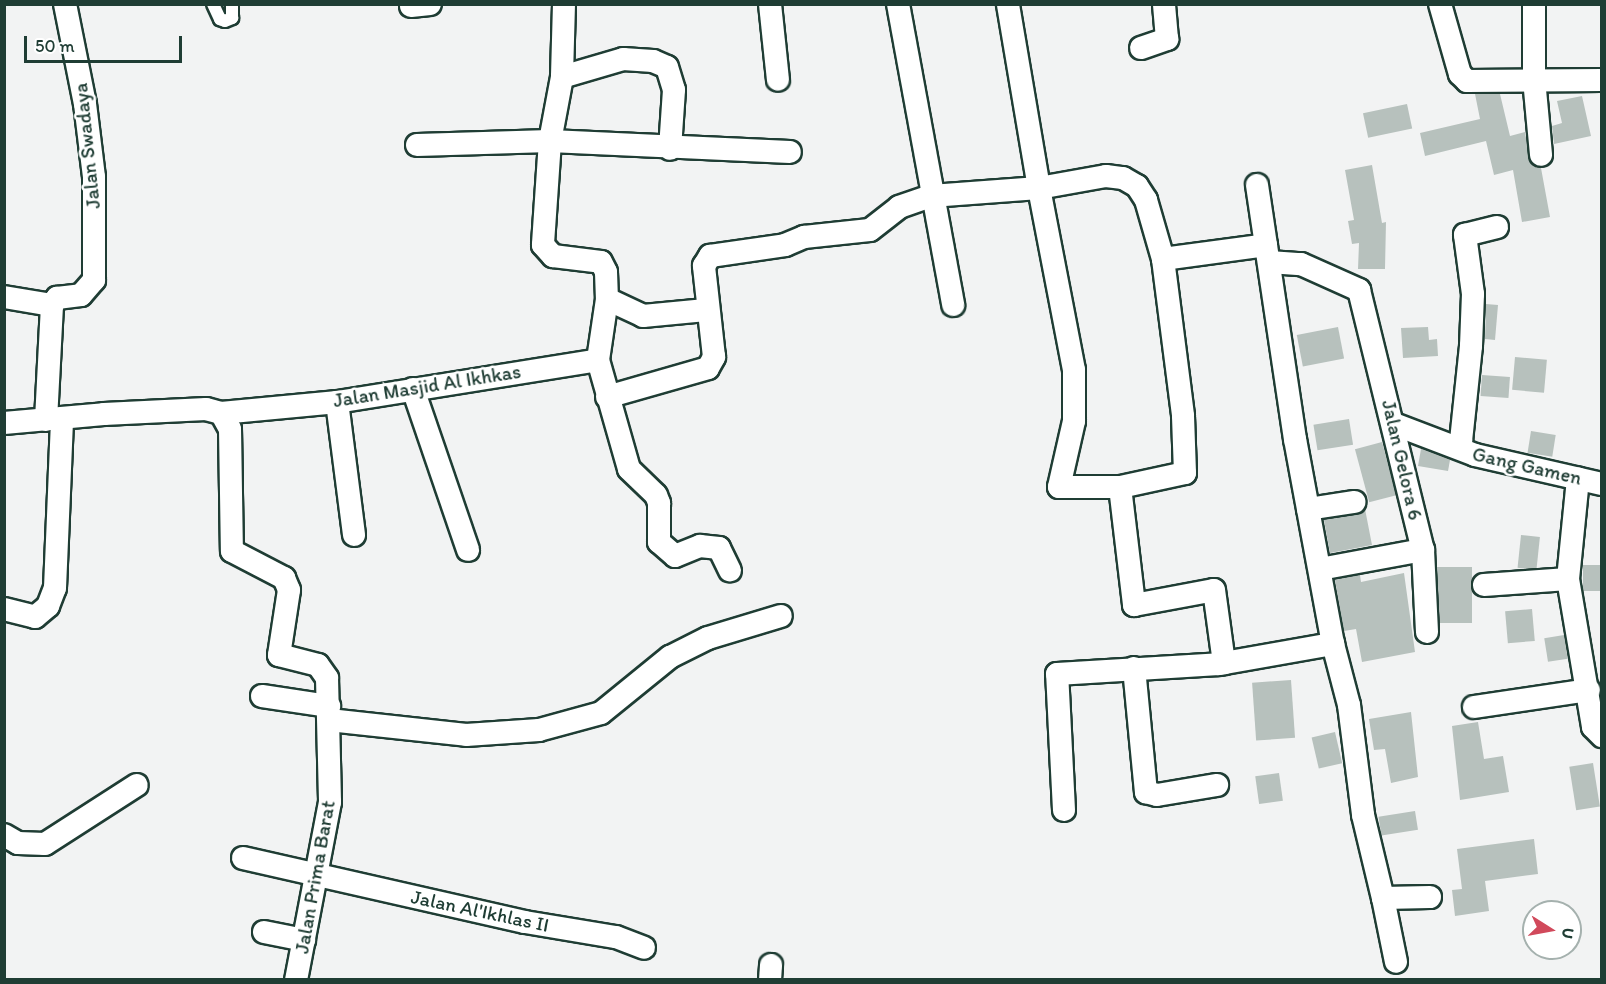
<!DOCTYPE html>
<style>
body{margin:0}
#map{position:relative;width:1606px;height:984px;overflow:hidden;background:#f2f3f3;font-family:Itim,sans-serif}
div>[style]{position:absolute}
.building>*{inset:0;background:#b7c1bd;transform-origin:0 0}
.roads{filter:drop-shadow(2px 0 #1f3d34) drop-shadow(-2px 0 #1f3d34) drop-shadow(0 2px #1f3d34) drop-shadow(0 -2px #1f3d34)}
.service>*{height:12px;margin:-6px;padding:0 6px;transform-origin:6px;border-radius:6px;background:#fff}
.minor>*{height:22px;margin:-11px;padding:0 11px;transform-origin:11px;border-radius:11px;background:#fff}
span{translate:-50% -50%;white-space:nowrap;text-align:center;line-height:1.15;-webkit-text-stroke:5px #fff;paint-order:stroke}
.street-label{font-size:20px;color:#1f3d34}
.frame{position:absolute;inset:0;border:6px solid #1f3d34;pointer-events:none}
.north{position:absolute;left:1522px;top:900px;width:60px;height:60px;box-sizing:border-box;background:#fff;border:2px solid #a5b1ae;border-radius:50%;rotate:101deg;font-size:16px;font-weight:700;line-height:24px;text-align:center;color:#1f3d34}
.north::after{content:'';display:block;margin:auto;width:21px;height:27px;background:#d1495b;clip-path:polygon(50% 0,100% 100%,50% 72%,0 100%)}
.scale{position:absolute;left:24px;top:36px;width:158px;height:27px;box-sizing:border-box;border:3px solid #1f3d34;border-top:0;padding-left:8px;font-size:18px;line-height:21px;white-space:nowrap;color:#1f3d34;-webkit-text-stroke:4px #fff;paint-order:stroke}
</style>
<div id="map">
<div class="building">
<div style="clip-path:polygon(1475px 94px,1500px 94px,1510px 136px,1525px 132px,1530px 162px,1541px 168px,1550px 217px,1522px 222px,1513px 170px,1494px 175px,1486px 141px,1425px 156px,1420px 133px,1480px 119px)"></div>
<div style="clip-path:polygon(1582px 96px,1591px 136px,1554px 144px,1552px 126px,1562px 123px,1557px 101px)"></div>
<div style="left:1407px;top:104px;width:25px;height:45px;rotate:78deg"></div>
<div style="clip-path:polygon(1372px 165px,1382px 223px,1386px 222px,1385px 269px,1358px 269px,1359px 243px,1352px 244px,1348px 221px,1354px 220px,1345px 170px)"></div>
<div style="clip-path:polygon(1486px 304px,1498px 305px,1495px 340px,1485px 339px)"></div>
<div style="left:1338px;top:327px;width:32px;height:42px;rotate:79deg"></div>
<div style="clip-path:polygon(1428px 327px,1429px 340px,1437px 339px,1438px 356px,1403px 358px,1401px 328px)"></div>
<div style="left:1515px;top:357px;width:32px;height:33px;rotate:5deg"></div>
<div style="left:1482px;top:375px;width:28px;height:21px;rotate:4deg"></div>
<div style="left:1349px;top:419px;width:26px;height:36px;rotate:81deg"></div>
<div style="left:1531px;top:431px;width:25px;height:22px;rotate:9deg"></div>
<div style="left:1382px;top:442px;width:55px;height:28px;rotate:75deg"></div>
<div style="clip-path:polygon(1421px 449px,1450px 460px,1448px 471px,1418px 466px)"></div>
<div style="clip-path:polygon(1365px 509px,1372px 545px,1330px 553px,1324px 520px,1357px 515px)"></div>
<div style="left:1521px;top:535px;width:19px;height:33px;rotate:6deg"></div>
<div style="left:1602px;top:565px;width:26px;height:19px;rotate:90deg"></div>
<div style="left:1472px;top:567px;width:56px;height:35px;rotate:90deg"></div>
<div style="clip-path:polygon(1404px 573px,1415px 652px,1362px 662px,1356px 629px,1344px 631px,1335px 580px,1360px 575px,1361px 582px)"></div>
<div style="left:1532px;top:609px;width:32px;height:27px;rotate:85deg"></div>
<div style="left:1564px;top:635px;width:24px;height:20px;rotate:81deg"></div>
<div style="left:1291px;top:680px;width:58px;height:39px;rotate:86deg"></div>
<div style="clip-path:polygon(1411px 712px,1418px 777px,1391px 783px,1385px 749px,1374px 750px,1369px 719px)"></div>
<div style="clip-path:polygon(1478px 722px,1484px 759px,1503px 756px,1509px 792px,1460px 800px,1452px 726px)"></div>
<div style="left:1335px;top:732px;width:32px;height:24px;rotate:77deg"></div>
<div style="left:1593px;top:763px;width:44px;height:24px;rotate:81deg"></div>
<div style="left:1279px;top:773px;width:28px;height:24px;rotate:82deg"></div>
<div style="left:1415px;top:811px;width:19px;height:37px;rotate:81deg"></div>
<div style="clip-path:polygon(1534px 839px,1538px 874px,1485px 881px,1489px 911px,1455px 916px,1452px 890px,1462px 889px,1457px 849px)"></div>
</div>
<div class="roads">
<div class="service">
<div style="left:213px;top:4px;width:17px;rotate:65deg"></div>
<div style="left:220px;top:19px;width:5px;rotate:22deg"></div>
<div style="left:225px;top:21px;width:8px;rotate:-23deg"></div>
<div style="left:232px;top:18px;width:14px;rotate:-90deg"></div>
</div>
<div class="minor">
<div style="left:564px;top:4px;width:73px;rotate:91.6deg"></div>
<div style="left:562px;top:77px;width:65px;rotate:100.6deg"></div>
<div style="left:550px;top:141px;width:104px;rotate:93.9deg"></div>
<div style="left:543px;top:245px;width:15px;rotate:48deg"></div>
<div style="left:553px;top:256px;width:48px;rotate:7.1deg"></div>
<div style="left:601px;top:262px;width:11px;rotate:63deg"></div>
<div style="left:606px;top:272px;width:27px;rotate:88deg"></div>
<div style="left:607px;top:299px;width:62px;rotate:98.4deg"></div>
<div style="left:598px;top:360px;width:113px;rotate:74.1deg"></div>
<div style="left:629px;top:469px;width:37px;rotate:44deg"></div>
<div style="left:656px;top:495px;width:9px;rotate:69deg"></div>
<div style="left:659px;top:503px;width:39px;rotate:90deg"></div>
<div style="left:659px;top:542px;width:21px;rotate:41deg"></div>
<div style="left:675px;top:556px;width:27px;rotate:-22deg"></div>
<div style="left:700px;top:546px;width:19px;rotate:6deg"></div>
<div style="left:719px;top:548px;width:25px;rotate:64deg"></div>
<div style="left:770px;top:4px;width:76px;rotate:84deg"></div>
<div style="left:898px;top:4px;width:306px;rotate:79.6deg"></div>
<div style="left:1440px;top:4px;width:73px;rotate:74.1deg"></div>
<div style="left:1460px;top:74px;width:10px;rotate:45deg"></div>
<div style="left:1467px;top:81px;width:135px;rotate:-0.4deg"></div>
<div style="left:1534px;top:4px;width:75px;rotate:90deg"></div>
<div style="left:1534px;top:79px;width:76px;rotate:84.7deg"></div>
<div style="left:411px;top:6px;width:19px;rotate:-6deg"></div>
<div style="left:1141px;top:48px;width:28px;rotate:-19deg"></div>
<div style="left:1167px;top:39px;width:35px;rotate:-95deg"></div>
<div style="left:562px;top:77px;width:64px;rotate:-16.4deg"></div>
<div style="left:623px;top:59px;width:30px;rotate:4deg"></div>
<div style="left:653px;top:61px;width:15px;rotate:23deg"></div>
<div style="left:667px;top:67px;width:24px;rotate:73deg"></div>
<div style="left:674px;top:90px;width:59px;rotate:93.9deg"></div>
<div style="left:417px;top:145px;width:133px;rotate:-1.7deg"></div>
<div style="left:550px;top:141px;width:240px;rotate:2.6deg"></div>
<div style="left:1257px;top:185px;width:257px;rotate:81.5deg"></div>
<div style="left:1295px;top:439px;width:208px;rotate:79.5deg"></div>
<div style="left:1333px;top:644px;width:63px;rotate:75.3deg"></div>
<div style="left:1349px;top:705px;width:111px;rotate:82.7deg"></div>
<div style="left:1363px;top:815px;width:85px;rotate:76.5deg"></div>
<div style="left:1383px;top:898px;width:47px;rotate:-1.2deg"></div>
<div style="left:1163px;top:259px;width:104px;rotate:-7.7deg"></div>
<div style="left:1269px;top:262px;width:32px;rotate:4deg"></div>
<div style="left:1301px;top:264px;width:64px;rotate:24.1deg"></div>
<div style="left:1359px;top:290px;width:268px;rotate:76.2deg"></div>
<div style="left:1423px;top:550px;width:82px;rotate:87.2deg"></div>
<div style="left:4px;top:297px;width:49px;rotate:9.5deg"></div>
<div style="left:607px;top:299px;width:40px;rotate:25deg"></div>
<div style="left:643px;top:316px;width:63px;rotate:-5.4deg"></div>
<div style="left:413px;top:389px;width:170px;rotate:71.1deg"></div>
<div style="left:607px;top:397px;width:105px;rotate:-16deg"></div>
<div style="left:708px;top:368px;width:13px;rotate:-61deg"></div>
<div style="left:714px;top:357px;width:92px;rotate:-96.3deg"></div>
<div style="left:704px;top:266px;width:12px;rotate:-59deg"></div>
<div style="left:710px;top:256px;width:76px;rotate:-8.3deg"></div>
<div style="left:785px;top:245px;width:21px;rotate:-23deg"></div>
<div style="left:804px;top:237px;width:66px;rotate:-6.1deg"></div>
<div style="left:870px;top:230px;width:37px;rotate:-38deg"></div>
<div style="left:899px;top:207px;width:34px;rotate:-19deg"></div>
<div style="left:931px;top:196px;width:108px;rotate:-4.2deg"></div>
<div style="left:1039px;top:188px;width:68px;rotate:-10.2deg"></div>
<div style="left:1106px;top:176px;width:17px;rotate:7deg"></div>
<div style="left:1123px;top:178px;width:16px;rotate:30deg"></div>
<div style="left:1137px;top:186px;width:17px;rotate:57deg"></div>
<div style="left:1146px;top:200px;width:61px;rotate:73.9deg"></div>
<div style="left:1163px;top:259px;width:158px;rotate:82.7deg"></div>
<div style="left:1183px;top:416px;width:57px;rotate:88deg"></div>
<div style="left:1185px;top:473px;width:66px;rotate:167.8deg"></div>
<div style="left:1120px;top:487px;width:61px;rotate:180deg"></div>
<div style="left:1059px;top:487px;width:68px;rotate:-77.2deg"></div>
<div style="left:1074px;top:421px;width:51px;rotate:-90deg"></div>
<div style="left:1074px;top:370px;width:185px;rotate:-100.9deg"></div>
<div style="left:1039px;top:188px;width:187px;rotate:-99.6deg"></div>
<div style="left:337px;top:402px;width:134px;rotate:82.7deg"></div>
<div style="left:221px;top:413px;width:18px;rotate:61deg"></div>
<div style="left:230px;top:429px;width:122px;rotate:89.1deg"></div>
<div style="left:232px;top:551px;width:59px;rotate:27.4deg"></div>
<div style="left:284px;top:578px;width:13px;rotate:67deg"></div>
<div style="left:289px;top:590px;width:66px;rotate:98.7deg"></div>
<div style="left:279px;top:655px;width:40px;rotate:14.4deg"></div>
<div style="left:318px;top:665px;width:16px;rotate:55deg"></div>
<div style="left:327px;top:678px;width:124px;rotate:88.6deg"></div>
<div style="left:330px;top:802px;width:181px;rotate:100.8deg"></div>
<div style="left:46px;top:420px;width:115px;rotate:-87deg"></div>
<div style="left:52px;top:305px;width:9px;rotate:-54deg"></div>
<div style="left:57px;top:298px;width:24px;rotate:-7deg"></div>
<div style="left:81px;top:295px;width:20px;rotate:-49deg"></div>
<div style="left:94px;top:280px;width:103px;rotate:-90deg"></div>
<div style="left:94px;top:177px;width:74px;rotate:-97deg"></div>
<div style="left:85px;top:104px;width:102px;rotate:-101.3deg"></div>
<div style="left:4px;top:423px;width:100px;rotate:-5.1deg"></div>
<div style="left:104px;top:414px;width:102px;rotate:-2.8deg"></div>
<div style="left:206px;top:409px;width:16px;rotate:15deg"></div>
<div style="left:221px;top:413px;width:117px;rotate:-5.4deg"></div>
<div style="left:337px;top:402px;width:264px;rotate:-9.1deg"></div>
<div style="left:1394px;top:424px;width:87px;rotate:20.9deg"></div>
<div style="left:1475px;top:455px;width:130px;rotate:12.9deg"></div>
<div style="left:1454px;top:446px;width:9px;rotate:-36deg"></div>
<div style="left:1461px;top:441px;width:96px;rotate:-84deg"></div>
<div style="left:1471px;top:346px;width:52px;rotate:-87.8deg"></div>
<div style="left:1473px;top:294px;width:60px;rotate:-97.7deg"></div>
<div style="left:1465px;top:235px;width:33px;rotate:-14deg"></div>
<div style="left:1120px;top:487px;width:119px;rotate:83.2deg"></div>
<div style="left:1134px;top:605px;width:81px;rotate:-10.6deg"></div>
<div style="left:1214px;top:590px;width:74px;rotate:82.2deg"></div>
<div style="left:1308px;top:509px;width:47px;rotate:-8.7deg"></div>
<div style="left:1320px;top:569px;width:105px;rotate:-10.5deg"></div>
<div style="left:1568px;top:579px;width:101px;rotate:-84.3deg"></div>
<div style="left:1484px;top:585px;width:84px;rotate:-4.1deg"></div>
<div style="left:1568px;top:579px;width:150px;rotate:80.4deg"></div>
<div style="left:1593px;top:727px;width:13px;rotate:45deg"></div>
<div style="left:4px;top:609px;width:32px;rotate:14deg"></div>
<div style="left:35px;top:617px;width:17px;rotate:-40deg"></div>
<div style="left:48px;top:606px;width:19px;rotate:-69deg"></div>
<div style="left:55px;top:588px;width:170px;rotate:-87.6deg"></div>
<div style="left:1134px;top:668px;width:125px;rotate:84.5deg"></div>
<div style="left:1146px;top:792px;width:11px;rotate:15deg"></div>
<div style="left:1157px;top:795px;width:61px;rotate:-9.5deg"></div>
<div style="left:262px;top:696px;width:68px;rotate:8.5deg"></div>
<div style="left:1474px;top:707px;width:116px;rotate:-8.4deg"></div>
<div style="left:329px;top:720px;width:138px;rotate:6.2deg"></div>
<div style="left:466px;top:735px;width:73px;rotate:-3.9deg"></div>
<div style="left:539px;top:730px;width:64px;rotate:-15.3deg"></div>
<div style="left:601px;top:713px;width:89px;rotate:-39.1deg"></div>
<div style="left:670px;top:657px;width:42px;rotate:-26.6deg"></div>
<div style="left:708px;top:638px;width:76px;rotate:-16.8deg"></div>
<div style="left:1064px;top:810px;width:136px;rotate:-92.9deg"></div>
<div style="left:1057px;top:674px;width:162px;rotate:-3.5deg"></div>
<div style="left:1219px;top:664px;width:116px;rotate:-10deg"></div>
<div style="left:4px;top:835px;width:16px;rotate:30deg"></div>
<div style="left:18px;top:843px;width:27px;rotate:2deg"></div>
<div style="left:45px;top:844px;width:109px;rotate:-32.7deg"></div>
<div style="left:243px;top:858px;width:289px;rotate:12.8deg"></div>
<div style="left:525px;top:922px;width:92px;rotate:9.4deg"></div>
<div style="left:616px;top:937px;width:30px;rotate:21deg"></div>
<div style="left:1383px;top:898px;width:65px;rotate:78.5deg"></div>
<div style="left:264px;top:932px;width:41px;rotate:11.3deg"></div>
<div style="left:770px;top:980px;width:15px;rotate:-86deg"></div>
</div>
</div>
<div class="street-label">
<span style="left:87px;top:146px;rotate:-96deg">Jalan Swadaya</span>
<span style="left:427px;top:386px;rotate:-9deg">Jalan Masjid Al Ikhkas</span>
<span style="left:1402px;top:460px;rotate:77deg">Jalan Gelora 6</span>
<span style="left:1527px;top:466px;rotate:13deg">Gang Gamen</span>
<span style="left:315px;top:877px;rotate:-80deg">Jalan Prima Barat</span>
<span style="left:480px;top:911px;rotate:12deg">Jalan Al'Ikhlas II</span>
</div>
<div class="frame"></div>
<div class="north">U</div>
<div class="scale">50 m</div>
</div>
